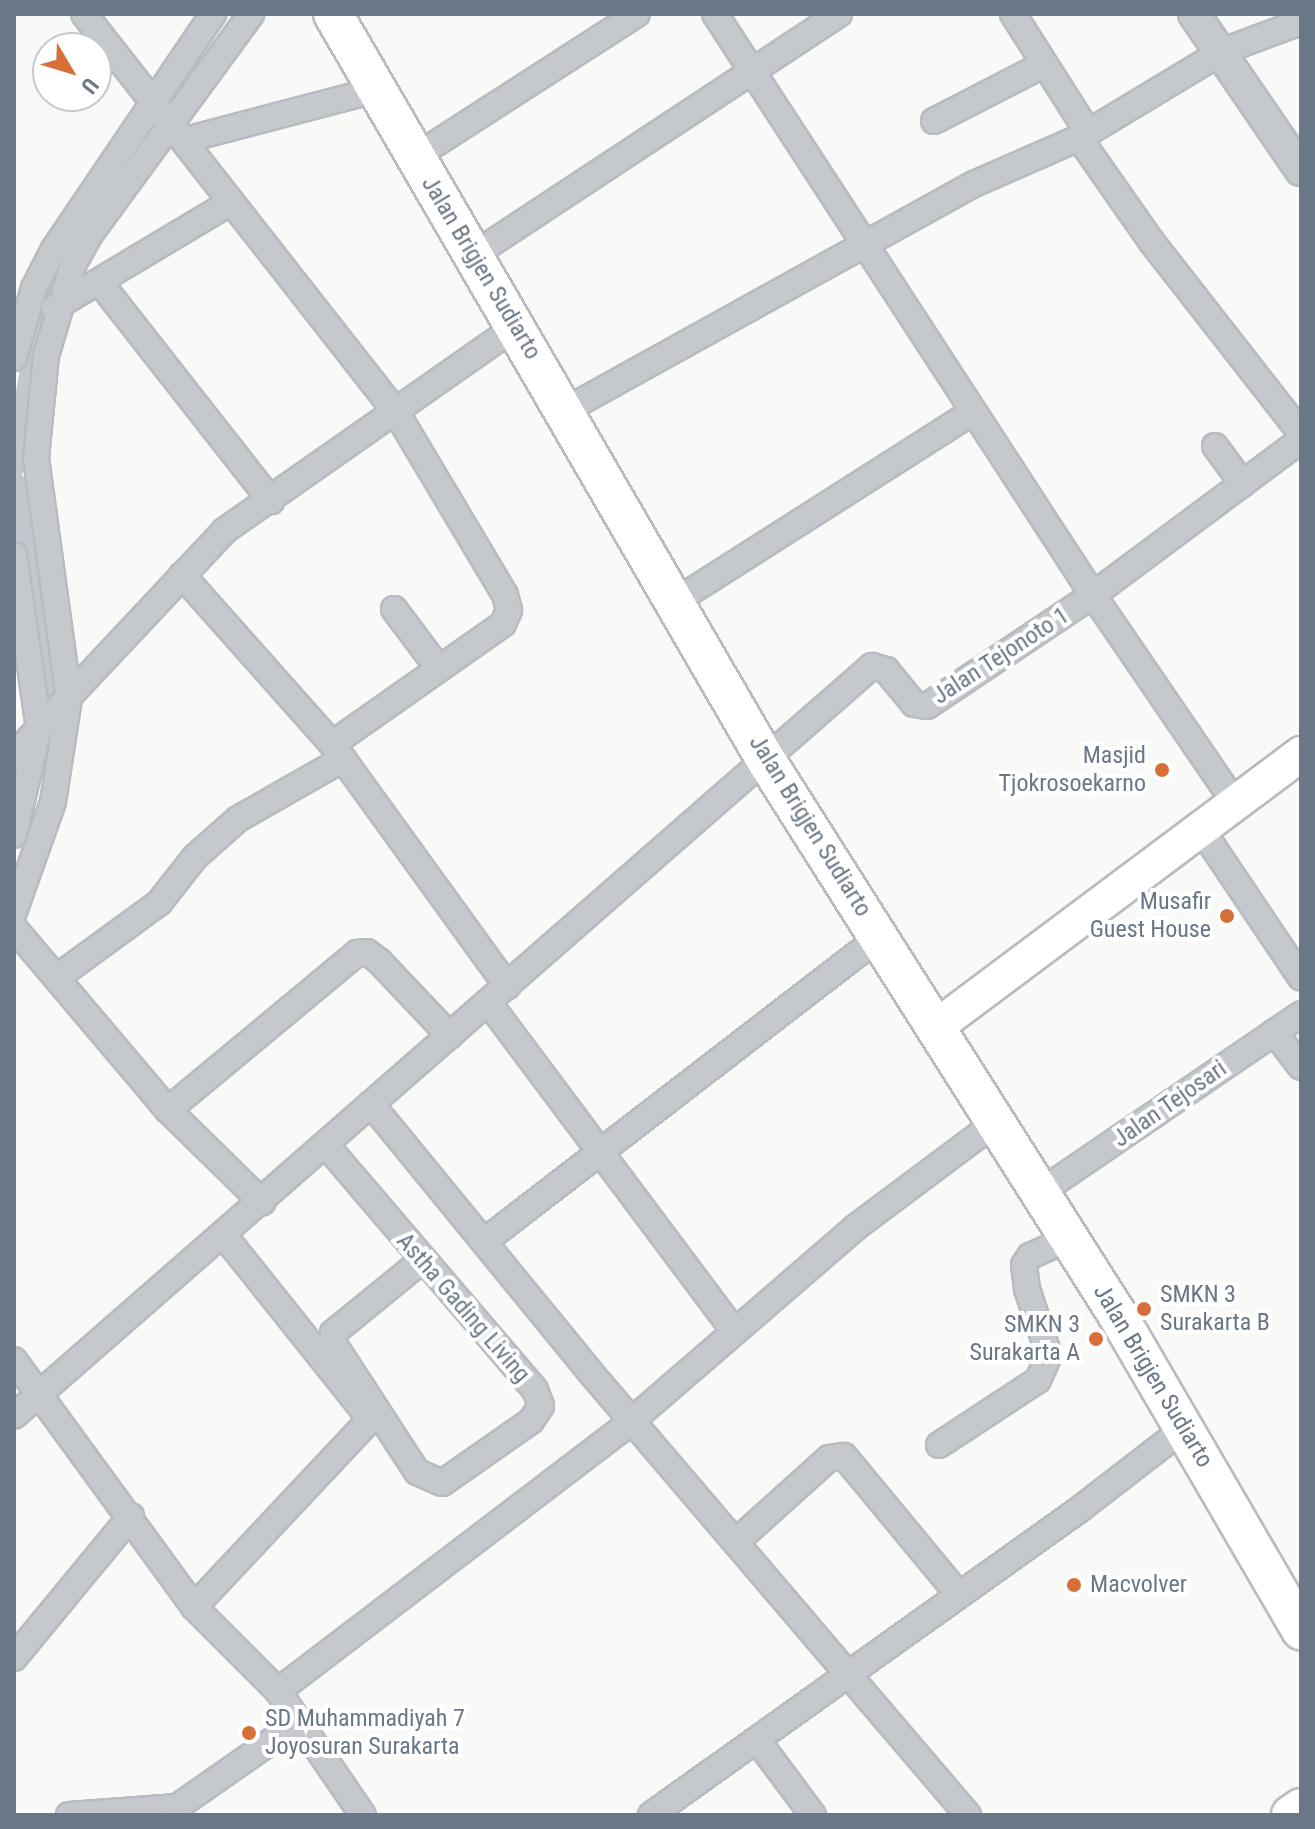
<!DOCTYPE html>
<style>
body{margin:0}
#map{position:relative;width:1315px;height:1829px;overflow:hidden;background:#f9f9f7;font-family:"Roboto Condensed",sans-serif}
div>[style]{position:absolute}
.canal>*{height:22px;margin:-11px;padding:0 11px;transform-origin:11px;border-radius:11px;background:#c0c7cd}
.roads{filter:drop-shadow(2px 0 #b8bcc0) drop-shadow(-2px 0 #b8bcc0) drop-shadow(0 2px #b8bcc0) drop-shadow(0 -2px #b8bcc0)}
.minor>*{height:24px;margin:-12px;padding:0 12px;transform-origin:12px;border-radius:12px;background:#c5c8cc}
.tertiary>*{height:30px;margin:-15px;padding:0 15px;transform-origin:15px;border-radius:15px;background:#c5c8cc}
.secondary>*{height:34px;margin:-17px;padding:0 17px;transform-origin:17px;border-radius:17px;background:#fff}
.primary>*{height:38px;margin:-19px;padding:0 19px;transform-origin:19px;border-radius:19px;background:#fff}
.dots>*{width:22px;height:22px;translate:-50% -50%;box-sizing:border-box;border:4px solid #fff;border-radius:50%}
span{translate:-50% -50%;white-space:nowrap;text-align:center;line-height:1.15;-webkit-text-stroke:8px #fff;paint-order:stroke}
.street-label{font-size:24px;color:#6a7786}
.poi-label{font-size:24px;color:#6a7786}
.right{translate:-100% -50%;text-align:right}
.left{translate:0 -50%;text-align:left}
.frame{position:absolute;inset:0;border:16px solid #6a7786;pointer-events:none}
.north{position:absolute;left:32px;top:32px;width:80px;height:80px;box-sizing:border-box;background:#fff;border:2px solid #c3c9cf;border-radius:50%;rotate:128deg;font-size:22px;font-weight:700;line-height:32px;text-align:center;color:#6a7786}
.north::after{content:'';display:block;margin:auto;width:28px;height:36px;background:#d76f39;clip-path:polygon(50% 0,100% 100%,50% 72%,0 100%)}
</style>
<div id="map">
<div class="canal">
<div style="left:14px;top:466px;width:142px;rotate:-79.9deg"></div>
<div style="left:39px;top:326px;width:40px;rotate:-65deg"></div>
<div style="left:14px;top:482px;width:247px;rotate:80.9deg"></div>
</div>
<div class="roads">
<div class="minor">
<div style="left:84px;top:14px;width:506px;rotate:51.91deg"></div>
<div style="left:396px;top:412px;width:213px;rotate:59.2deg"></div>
<div style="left:505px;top:595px;width:16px;rotate:75deg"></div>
<div style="left:509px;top:610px;width:15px;rotate:113deg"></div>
<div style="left:503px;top:624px;width:209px;rotate:144.9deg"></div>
<div style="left:715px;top:14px;width:693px;rotate:56.95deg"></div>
<div style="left:1093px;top:595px;width:252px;rotate:55.7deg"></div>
<div style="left:1013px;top:14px;width:140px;rotate:57.6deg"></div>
<div style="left:934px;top:121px;width:123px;rotate:-27.2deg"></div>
<div style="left:1079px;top:138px;width:126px;rotate:55deg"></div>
<div style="left:1151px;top:241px;width:244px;rotate:52deg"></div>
<div style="left:185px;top:140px;width:197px;rotate:-14.7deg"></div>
<div style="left:415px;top:157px;width:264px;rotate:-32.8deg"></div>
<div style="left:475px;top:254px;width:436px;rotate:-33.4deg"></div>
<div style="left:101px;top:284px;width:276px;rotate:51.9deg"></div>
<div style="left:54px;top:308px;width:206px;rotate:-30.9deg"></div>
<div style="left:14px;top:358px;width:73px;rotate:-74.1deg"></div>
<div style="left:34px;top:288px;width:44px;rotate:-62.9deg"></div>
<div style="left:54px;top:249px;width:284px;rotate:-55.9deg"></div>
<div style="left:566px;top:410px;width:466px;rotate:-29deg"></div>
<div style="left:974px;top:184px;width:115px;rotate:-23.7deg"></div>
<div style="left:1079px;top:138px;width:168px;rotate:-31.1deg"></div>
<div style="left:1223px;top:51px;width:83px;rotate:-20.4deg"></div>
<div style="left:1215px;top:446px;width:47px;rotate:53.6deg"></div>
<div style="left:14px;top:555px;width:175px;rotate:81.8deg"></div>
<div style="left:39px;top:728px;width:110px;rotate:103.2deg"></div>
<div style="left:182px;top:575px;width:226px;rotate:48.4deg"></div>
<div style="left:332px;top:744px;width:299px;rotate:54.1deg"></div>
<div style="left:676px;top:601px;width:352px;rotate:-32.5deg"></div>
<div style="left:394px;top:609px;width:75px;rotate:53.1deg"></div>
<div style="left:14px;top:755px;width:307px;rotate:-46.8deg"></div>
<div style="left:224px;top:531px;width:355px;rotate:-35deg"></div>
<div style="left:1201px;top:829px;width:179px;rotate:56.1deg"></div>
<div style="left:14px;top:912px;width:117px;rotate:-70.5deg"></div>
<div style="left:53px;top:802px;width:104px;rotate:-81.2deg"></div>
<div style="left:69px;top:699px;width:243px;rotate:-97.8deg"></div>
<div style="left:36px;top:458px;width:102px;rotate:-84.4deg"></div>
<div style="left:46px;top:356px;width:95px;rotate:-73.5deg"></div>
<div style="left:73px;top:265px;width:37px;rotate:-61deg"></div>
<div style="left:91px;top:233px;width:271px;rotate:-53.8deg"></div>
<div style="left:14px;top:928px;width:238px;rotate:49.8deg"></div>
<div style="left:168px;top:1110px;width:132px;rotate:44.4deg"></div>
<div style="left:56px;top:978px;width:127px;rotate:-36.1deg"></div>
<div style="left:159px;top:903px;width:58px;rotate:-52deg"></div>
<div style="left:195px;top:857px;width:57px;rotate:-41.5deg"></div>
<div style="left:238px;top:819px;width:121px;rotate:-29.7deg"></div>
<div style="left:488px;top:1002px;width:412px;rotate:53.2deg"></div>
<div style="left:1274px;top:1032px;width:44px;rotate:52.4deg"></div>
<div style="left:371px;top:1104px;width:348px;rotate:50.7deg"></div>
<div style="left:591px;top:1373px;width:581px;rotate:49.54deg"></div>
<div style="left:168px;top:1110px;width:246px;rotate:-39.7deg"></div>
<div style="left:357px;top:953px;width:10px;rotate:-6deg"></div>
<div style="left:367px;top:952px;width:15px;rotate:37deg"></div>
<div style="left:379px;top:961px;width:103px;rotate:46.6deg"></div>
<div style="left:326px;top:1145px;width:322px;rotate:49.5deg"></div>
<div style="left:535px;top:1390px;width:17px;rotate:69deg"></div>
<div style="left:541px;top:1406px;width:18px;rotate:124deg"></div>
<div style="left:531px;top:1421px;width:108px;rotate:145.1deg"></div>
<div style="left:442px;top:1483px;width:27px;rotate:-156deg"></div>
<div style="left:417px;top:1472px;width:156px;rotate:-123deg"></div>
<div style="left:332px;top:1341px;width:8px;rotate:-83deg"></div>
<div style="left:333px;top:1333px;width:104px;rotate:-39.2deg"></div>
<div style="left:1039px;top:1193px;width:317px;rotate:-34.3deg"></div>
<div style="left:486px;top:1240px;width:497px;rotate:-37.6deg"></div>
<div style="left:14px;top:1360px;width:306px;rotate:53.9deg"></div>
<div style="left:194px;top:1607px;width:119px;rotate:45deg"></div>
<div style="left:278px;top:1691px;width:150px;rotate:55.6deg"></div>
<div style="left:14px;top:1416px;width:1140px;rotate:-41.16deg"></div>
<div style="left:872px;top:666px;width:15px;rotate:16deg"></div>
<div style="left:886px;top:670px;width:44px;rotate:50.5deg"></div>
<div style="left:914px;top:704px;width:13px;rotate:9deg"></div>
<div style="left:927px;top:706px;width:200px;rotate:-33.8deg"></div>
<div style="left:1093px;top:595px;width:259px;rotate:-36.7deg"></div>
<div style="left:939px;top:1445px;width:118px;rotate:-33.3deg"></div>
<div style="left:1038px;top:1380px;width:27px;rotate:-66deg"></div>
<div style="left:1049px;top:1355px;width:70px;rotate:-108.4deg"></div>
<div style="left:1027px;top:1289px;width:24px;rotate:-97deg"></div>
<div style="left:1024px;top:1265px;width:11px;rotate:-56deg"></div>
<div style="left:1030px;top:1256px;width:42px;rotate:-24.1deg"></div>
<div style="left:738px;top:1540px;width:122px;rotate:-42deg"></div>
<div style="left:829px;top:1458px;width:15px;rotate:-8deg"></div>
<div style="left:844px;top:1456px;width:179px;rotate:50.4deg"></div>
<div style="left:194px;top:1607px;width:251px;rotate:-46.8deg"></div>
<div style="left:366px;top:1424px;width:13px;rotate:-99deg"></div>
<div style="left:364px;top:1411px;width:223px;rotate:-128.6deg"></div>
<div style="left:14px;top:1658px;width:184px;rotate:-50.5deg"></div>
<div style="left:278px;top:1691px;width:431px;rotate:-37.3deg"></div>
<div style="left:621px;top:1430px;width:311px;rotate:-40.8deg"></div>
<div style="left:856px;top:1227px;width:174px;rotate:-36.8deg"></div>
<div style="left:757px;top:1740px;width:94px;rotate:53.3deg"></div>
<div style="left:69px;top:1815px;width:108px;rotate:-4.2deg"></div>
<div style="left:177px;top:1807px;width:149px;rotate:-34.9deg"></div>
<div style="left:651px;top:1815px;width:527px;rotate:-35.5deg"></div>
<div style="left:1080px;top:1509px;width:134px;rotate:-37.7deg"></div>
</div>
<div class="tertiary">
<div style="left:1194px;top:14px;width:189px;rotate:55.6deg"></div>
</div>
<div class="secondary">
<div style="left:936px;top:1027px;width:456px;rotate:-36.8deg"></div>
</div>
<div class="primary">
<div style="left:333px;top:14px;width:859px;rotate:59.88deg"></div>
<div style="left:764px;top:757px;width:659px;rotate:57.64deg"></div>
<div style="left:1117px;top:1314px;width:366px;rotate:59.8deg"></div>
<div style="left:1291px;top:1815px;width:12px;rotate:-35deg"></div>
</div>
</div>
<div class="dots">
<div style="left:1162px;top:770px;background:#d76f39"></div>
<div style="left:1227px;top:916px;background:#d76f39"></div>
<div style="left:1144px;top:1309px;background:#d76f39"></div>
<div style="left:1096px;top:1339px;background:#d76f39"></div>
<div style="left:1074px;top:1585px;background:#d76f39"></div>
<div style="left:249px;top:1733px;background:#d76f39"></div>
</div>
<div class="street-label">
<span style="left:481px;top:268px;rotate:59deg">Jalan Brigjen Sudiarto</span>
<span style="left:1001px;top:656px;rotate:-33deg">Jalan Tejonoto 1</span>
<span style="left:810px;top:826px;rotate:58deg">Jalan Brigjen Sudiarto</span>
<span style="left:1170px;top:1104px;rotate:-35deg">Jalan Tejosari</span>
<span style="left:463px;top:1308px;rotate:49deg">Astha Gading Living</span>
<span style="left:1153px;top:1376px;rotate:59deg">Jalan Brigjen Sudiarto</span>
</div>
<div class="poi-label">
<span class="right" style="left:1146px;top:770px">Masjid<br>Tjokrosoekarno</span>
<span class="right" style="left:1211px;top:916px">Musafir<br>Guest House</span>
<span class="left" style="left:1160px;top:1309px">SMKN 3<br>Surakarta B</span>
<span class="right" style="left:1080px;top:1339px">SMKN 3<br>Surakarta A</span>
<span class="left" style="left:1090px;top:1585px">Macvolver</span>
<span class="left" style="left:265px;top:1733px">SD Muhammadiyah 7<br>Joyosuran Surakarta</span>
</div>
<div class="frame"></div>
<div class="north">U</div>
</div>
